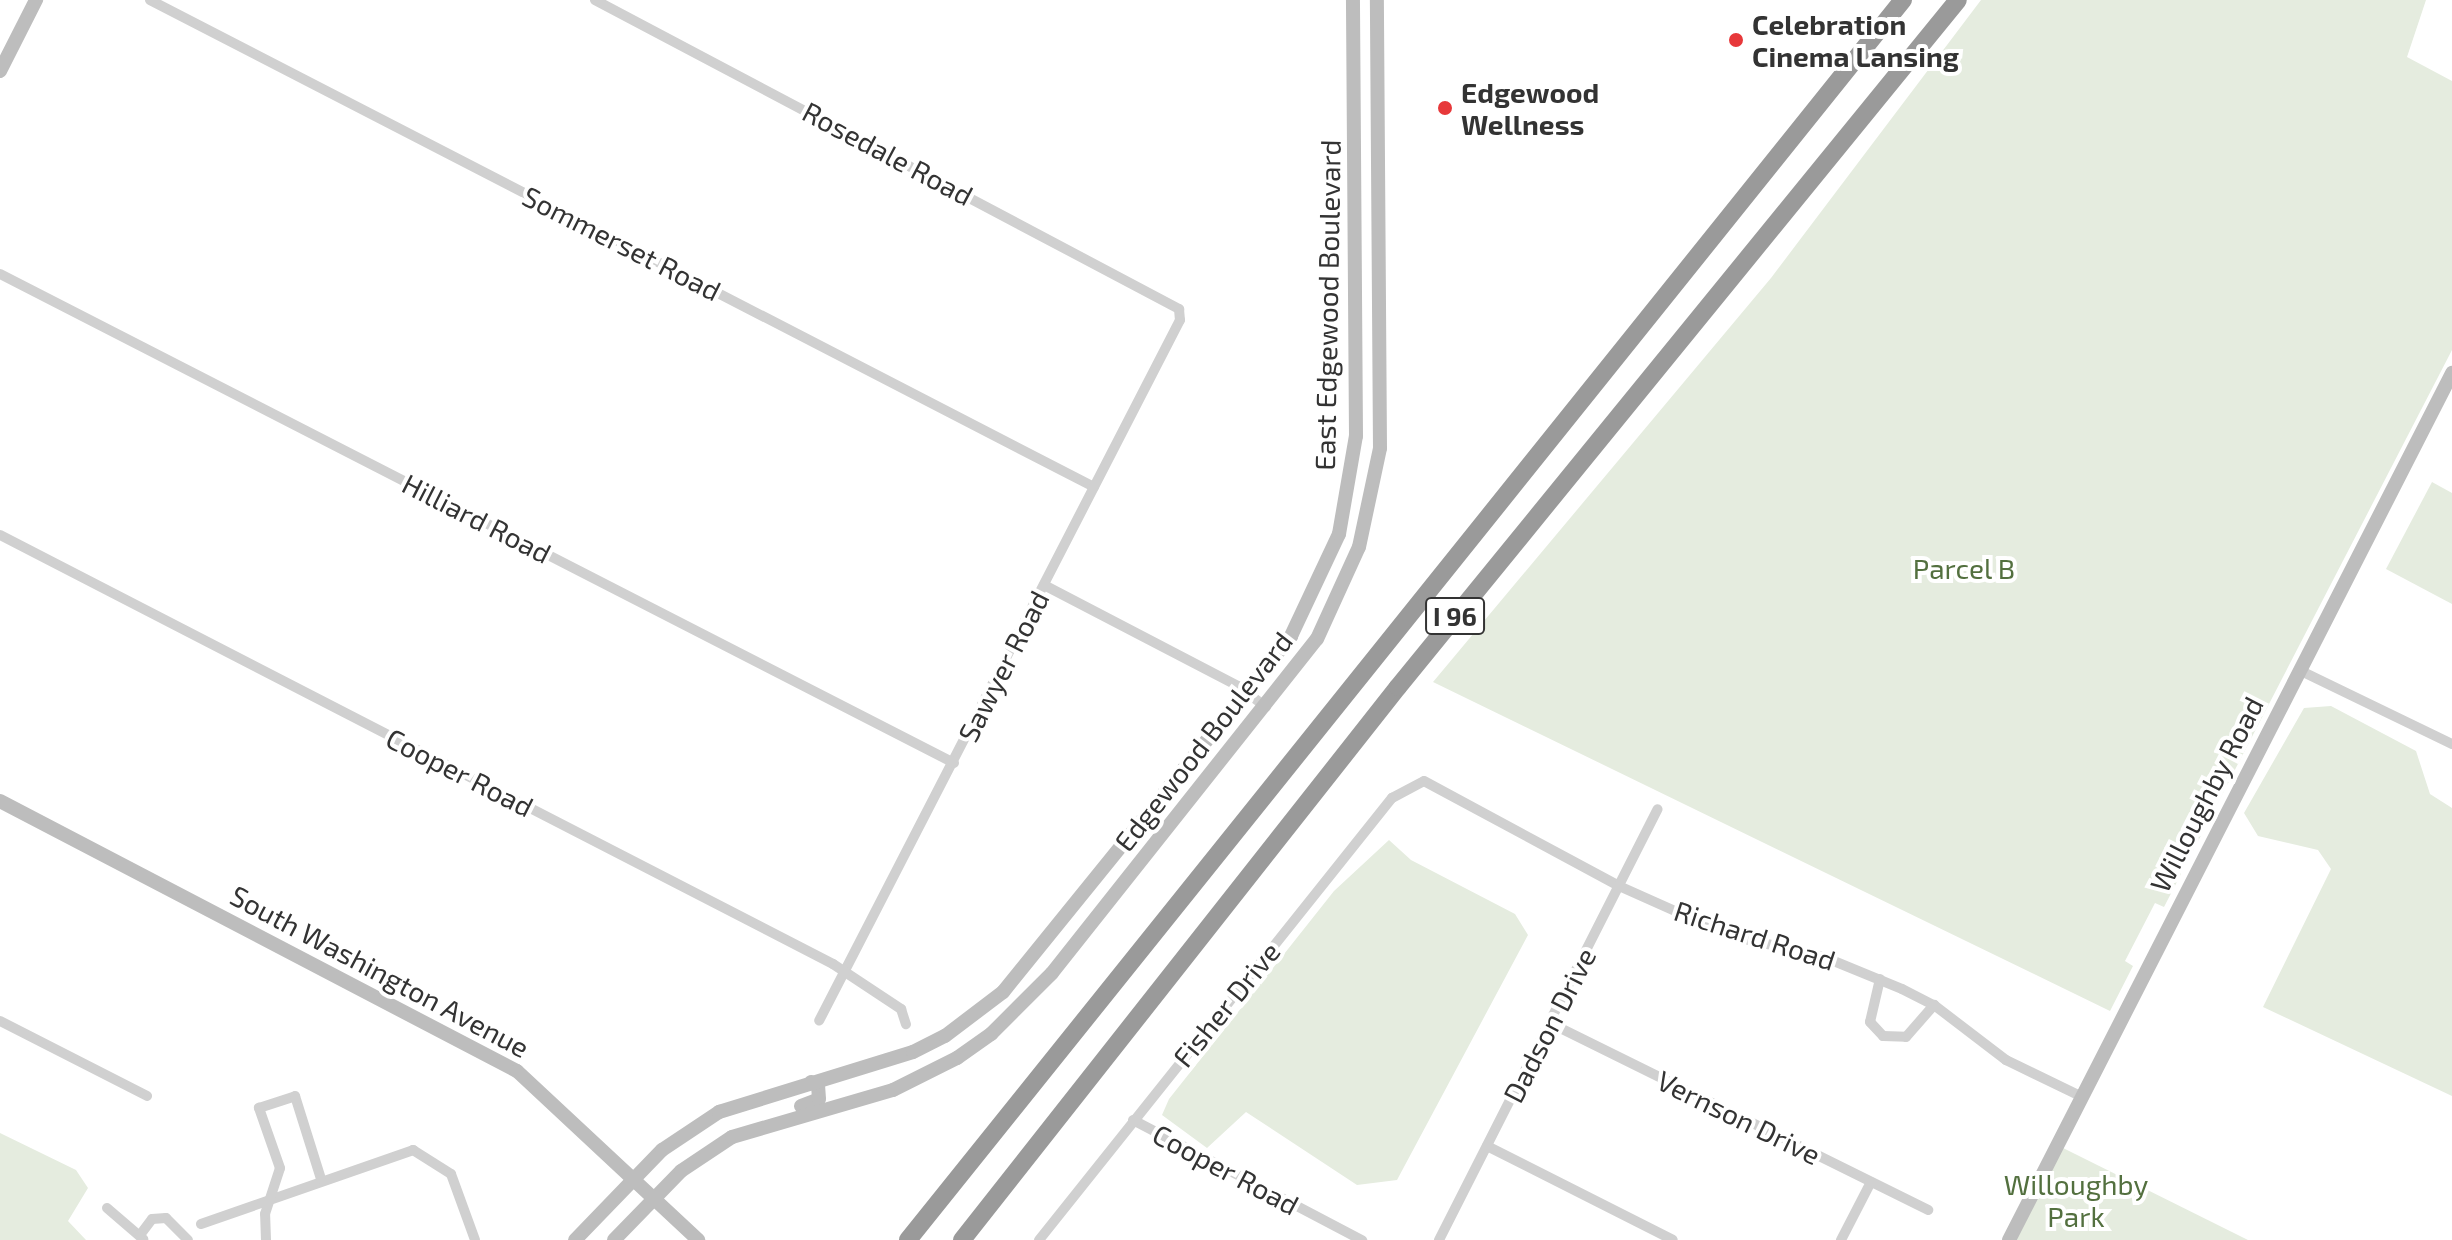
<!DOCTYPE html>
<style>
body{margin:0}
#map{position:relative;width:2452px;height:1240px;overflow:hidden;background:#fff;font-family:"Exo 2",sans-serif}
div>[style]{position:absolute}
.green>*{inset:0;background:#e5ecdf}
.street>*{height:10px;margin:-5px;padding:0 5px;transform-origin:5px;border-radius:5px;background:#d0d0d0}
.secondary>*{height:14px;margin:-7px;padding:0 7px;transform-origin:7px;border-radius:7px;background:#bdbdbd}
.highway>*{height:18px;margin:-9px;padding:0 9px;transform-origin:9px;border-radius:9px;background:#9a9a9a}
.dots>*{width:22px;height:22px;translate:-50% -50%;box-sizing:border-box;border:4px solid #fff;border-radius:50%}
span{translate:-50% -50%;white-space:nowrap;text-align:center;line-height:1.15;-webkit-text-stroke:8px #fff;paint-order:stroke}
.shield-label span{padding:2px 6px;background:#fff;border:2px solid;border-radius:6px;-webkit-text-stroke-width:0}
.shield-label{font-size:26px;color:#333;font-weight:700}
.poi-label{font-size:28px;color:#333;font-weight:700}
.left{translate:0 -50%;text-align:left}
.street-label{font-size:28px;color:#333}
.park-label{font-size:28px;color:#53703f}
</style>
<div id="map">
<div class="green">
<div style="clip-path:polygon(1981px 0,2426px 0,2407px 57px,2452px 81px,2452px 350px,2164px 907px,2155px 903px,2125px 961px,2133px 966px,2110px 1011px,1433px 682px,1771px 278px)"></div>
<div style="clip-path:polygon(2432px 482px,2452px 493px,2452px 604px,2386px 569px)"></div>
<div style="clip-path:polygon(2331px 706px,2416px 751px,2430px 794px,2452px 808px,2452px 1096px,2263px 1007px,2331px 869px,2318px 850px,2258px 836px,2244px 813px,2304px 708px)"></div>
<div style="clip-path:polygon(1389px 840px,1411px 860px,1515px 914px,1528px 935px,1397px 1180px,1357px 1185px,1246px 1112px,1207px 1148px,1162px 1115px,1169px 1099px,1334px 891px)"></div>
<div style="clip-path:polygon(0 1133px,76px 1170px,88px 1188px,68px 1221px,86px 1240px,0 1240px)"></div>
<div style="clip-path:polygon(2057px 1145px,2248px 1240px,2009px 1240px)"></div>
</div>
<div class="street">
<div style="left:150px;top:0;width:1062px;rotate:27.29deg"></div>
<div style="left:595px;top:0;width:661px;rotate:27.88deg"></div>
<div style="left:1179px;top:309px;width:11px;rotate:85deg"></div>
<div style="left:1180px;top:320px;width:788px;rotate:117.25deg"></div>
<div style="left:0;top:274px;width:1072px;rotate:27.14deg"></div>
<div style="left:0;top:535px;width:937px;rotate:27.25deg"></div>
<div style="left:833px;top:964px;width:82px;rotate:33.5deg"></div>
<div style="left:901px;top:1009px;width:16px;rotate:72deg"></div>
<div style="left:1044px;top:585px;width:219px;rotate:27.5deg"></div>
<div style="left:1238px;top:686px;width:35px;rotate:37deg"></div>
<div style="left:2299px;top:670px;width:170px;rotate:25.8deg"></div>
<div style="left:1880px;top:979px;width:44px;rotate:103.1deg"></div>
<div style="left:1870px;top:1022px;width:19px;rotate:47deg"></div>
<div style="left:1883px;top:1036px;width:23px;rotate:2deg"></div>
<div style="left:1906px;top:1037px;width:43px;rotate:-48.8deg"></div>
<div style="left:0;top:1021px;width:165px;rotate:27deg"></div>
<div style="left:1550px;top:1023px;width:422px;rotate:26.3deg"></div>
<div style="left:1133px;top:1120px;width:259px;rotate:27.7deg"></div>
<div style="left:1487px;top:1146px;width:208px;rotate:26.8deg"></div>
<div style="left:107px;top:1208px;width:48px;rotate:40.7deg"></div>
<div style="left:201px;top:1224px;width:225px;rotate:-19.2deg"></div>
<div style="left:413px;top:1150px;width:45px;rotate:32.3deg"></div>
<div style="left:451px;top:1174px;width:70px;rotate:70deg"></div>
<div style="left:140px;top:1235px;width:20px;rotate:-53deg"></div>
<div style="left:152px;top:1219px;width:14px;rotate:-4deg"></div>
<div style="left:166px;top:1218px;width:31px;rotate:45deg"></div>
<div style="left:266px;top:1240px;width:26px;rotate:-92deg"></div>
<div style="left:265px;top:1214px;width:48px;rotate:-71.9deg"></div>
<div style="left:280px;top:1168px;width:64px;rotate:-109.3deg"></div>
<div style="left:259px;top:1108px;width:38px;rotate:-18deg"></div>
<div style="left:295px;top:1096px;width:87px;rotate:72.6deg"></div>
<div style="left:1039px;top:1240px;width:566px;rotate:-51.39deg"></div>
<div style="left:1392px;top:798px;width:36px;rotate:-28deg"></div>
<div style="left:1424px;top:781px;width:221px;rotate:28.3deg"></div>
<div style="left:1619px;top:886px;width:73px;rotate:24.1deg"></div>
<div style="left:1686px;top:916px;width:63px;rotate:21.3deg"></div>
<div style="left:1745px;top:939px;width:81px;rotate:12.8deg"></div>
<div style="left:1824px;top:957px;width:84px;rotate:22.3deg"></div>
<div style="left:1902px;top:989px;width:36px;rotate:27deg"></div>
<div style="left:1934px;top:1005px;width:91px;rotate:37.4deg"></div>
<div style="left:2006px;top:1060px;width:82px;rotate:25.9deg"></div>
<div style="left:1439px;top:1240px;width:483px;rotate:-63.1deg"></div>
<div style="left:1841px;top:1240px;width:65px;rotate:-62.7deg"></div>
</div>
<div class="secondary">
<div style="left:0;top:71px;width:80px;rotate:-63.1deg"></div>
<div style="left:0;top:801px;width:583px;rotate:27.58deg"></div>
<div style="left:517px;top:1071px;width:248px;rotate:43deg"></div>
<div style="left:801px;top:1106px;width:19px;rotate:-21deg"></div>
<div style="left:819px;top:1099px;width:13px;rotate:-94deg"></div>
<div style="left:818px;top:1086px;width:8px;rotate:-150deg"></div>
<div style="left:575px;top:1240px;width:125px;rotate:-46deg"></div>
<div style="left:662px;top:1150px;width:69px;rotate:-33.7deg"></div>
<div style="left:719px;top:1112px;width:203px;rotate:-17.2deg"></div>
<div style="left:913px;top:1052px;width:36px;rotate:-27deg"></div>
<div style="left:945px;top:1036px;width:73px;rotate:-37.2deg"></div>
<div style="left:1003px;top:992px;width:458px;rotate:-51deg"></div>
<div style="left:1291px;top:636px;width:113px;rotate:-64.8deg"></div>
<div style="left:1339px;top:534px;width:99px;rotate:-80.2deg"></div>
<div style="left:1356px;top:436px;width:436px;rotate:-90.4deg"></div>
<div style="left:614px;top:1240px;width:96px;rotate:-45.8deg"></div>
<div style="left:681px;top:1171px;width:61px;rotate:-33.7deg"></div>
<div style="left:732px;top:1137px;width:168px;rotate:-16.3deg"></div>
<div style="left:893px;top:1090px;width:72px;rotate:-26.6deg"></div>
<div style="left:957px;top:1058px;width:42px;rotate:-35.2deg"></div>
<div style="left:991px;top:1034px;width:86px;rotate:-45deg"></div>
<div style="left:1052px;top:973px;width:426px;rotate:-51.6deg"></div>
<div style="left:1317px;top:639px;width:101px;rotate:-65.5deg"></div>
<div style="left:1359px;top:547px;width:101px;rotate:-78deg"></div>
<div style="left:1380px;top:448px;width:448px;rotate:-90.4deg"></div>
<div style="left:2009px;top:1240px;width:974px;rotate:-62.93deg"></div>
</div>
<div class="highway">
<div style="left:908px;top:1240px;width:1590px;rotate:-51.26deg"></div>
<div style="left:962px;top:1240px;width:704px;rotate:-51.75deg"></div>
<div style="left:1398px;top:687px;width:886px;rotate:-50.82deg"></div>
</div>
<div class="dots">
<div style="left:1736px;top:40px;background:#e7383a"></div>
<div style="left:1445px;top:108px;background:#e7383a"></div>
</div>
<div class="shield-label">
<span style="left:1455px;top:616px">I 96</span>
</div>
<div class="poi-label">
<span class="left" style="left:1752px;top:40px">Celebration<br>Cinema Lansing</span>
<span class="left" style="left:1461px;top:108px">Edgewood<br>Wellness</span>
</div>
<div class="street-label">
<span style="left:888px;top:153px;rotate:28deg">Rosedale Road</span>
<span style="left:622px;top:243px;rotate:27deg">Sommerset Road</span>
<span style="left:1327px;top:305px;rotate:-89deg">East Edgewood Boulevard</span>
<span style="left:477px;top:518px;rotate:27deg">Hilliard Road</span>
<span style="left:1003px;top:666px;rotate:-63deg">Sawyer Road</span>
<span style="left:1203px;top:741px;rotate:-52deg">Edgewood Boulevard</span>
<span style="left:460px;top:772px;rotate:27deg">Cooper Road</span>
<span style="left:2206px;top:794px;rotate:-63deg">Willoughby Road</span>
<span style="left:1755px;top:935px;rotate:18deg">Richard Road</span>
<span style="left:380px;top:971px;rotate:28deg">South Washington Avenue</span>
<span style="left:1226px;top:1004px;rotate:-51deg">Fisher Drive</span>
<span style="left:1549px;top:1025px;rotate:-63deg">Dadson Drive</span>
<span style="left:1739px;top:1117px;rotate:26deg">Vernson Drive</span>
<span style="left:1226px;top:1169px;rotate:28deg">Cooper Road</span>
</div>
<div class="park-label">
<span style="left:1964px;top:568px">Parcel B</span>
<span style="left:2076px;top:1200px">Willoughby<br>Park</span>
</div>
</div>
